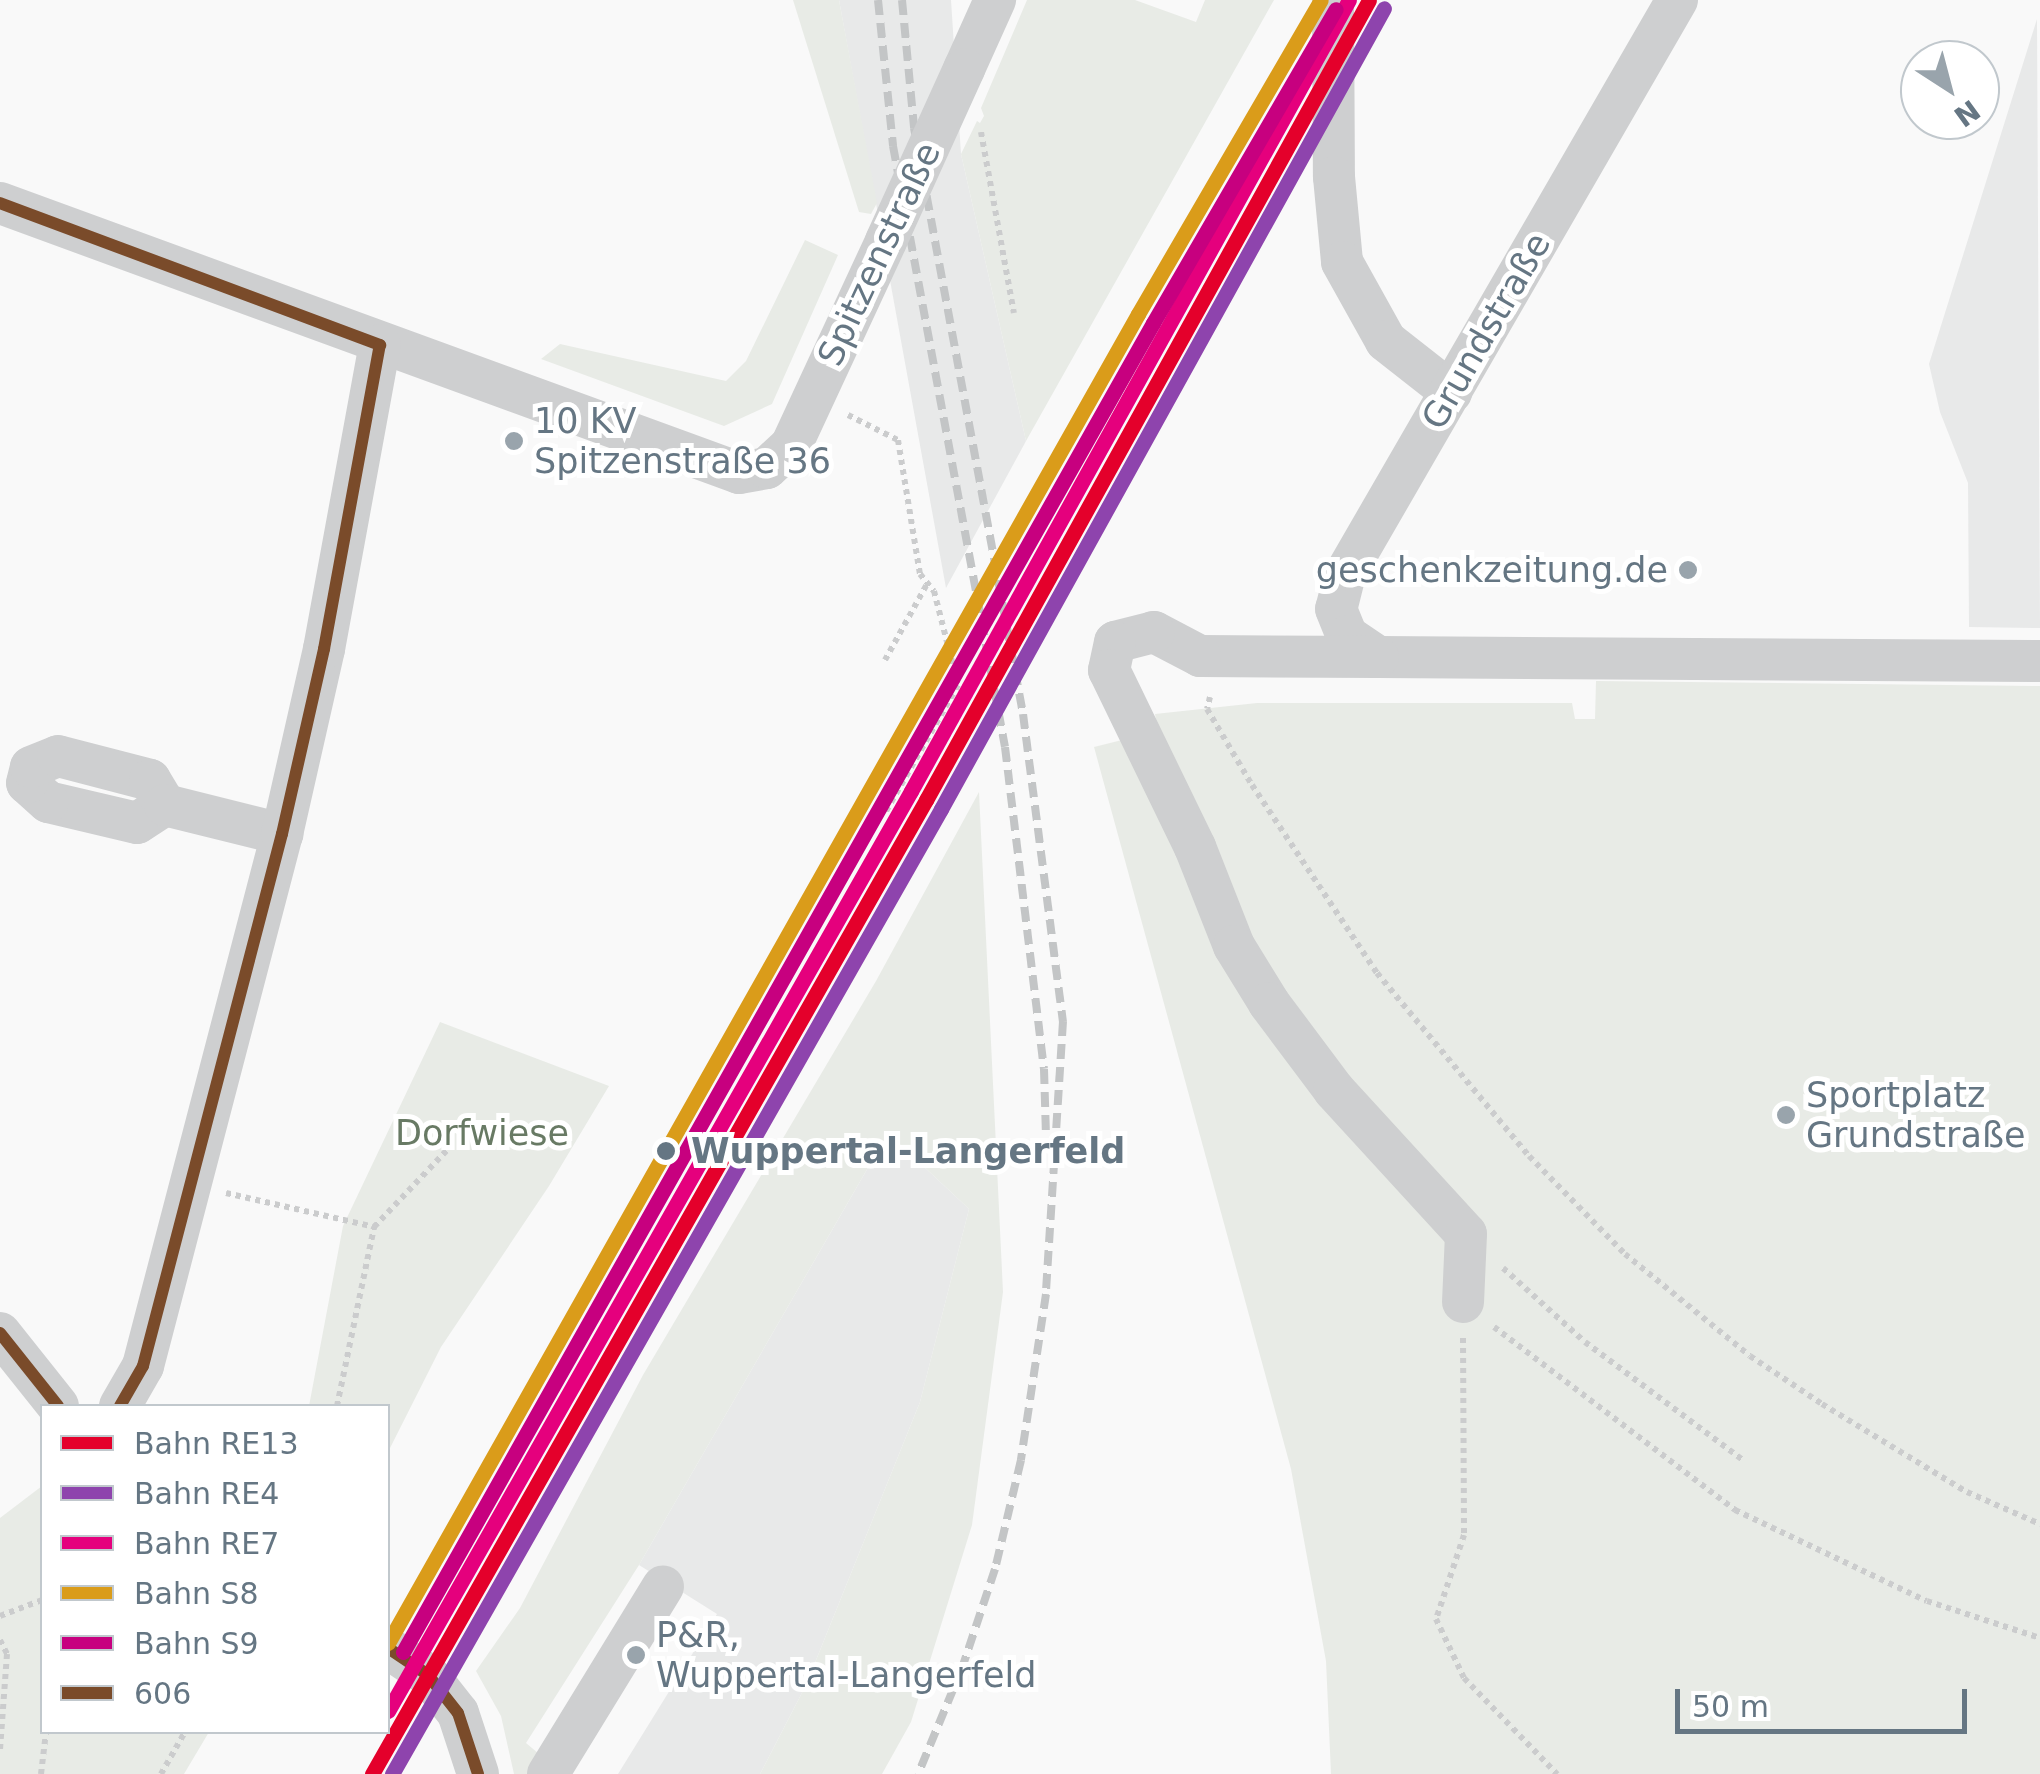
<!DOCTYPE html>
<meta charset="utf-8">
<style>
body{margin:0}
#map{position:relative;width:2040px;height:1774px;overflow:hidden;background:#f9f9f9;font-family:"DejaVu Sans",sans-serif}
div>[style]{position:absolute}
.built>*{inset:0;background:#e8e9e9}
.green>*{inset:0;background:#e8ebe6}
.path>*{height:6px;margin-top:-3px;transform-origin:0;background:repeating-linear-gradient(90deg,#cbcccd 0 5px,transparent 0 10px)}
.minor>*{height:42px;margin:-21px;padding:0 21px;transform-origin:21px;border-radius:21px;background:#cecfd0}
.rail>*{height:8px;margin-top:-4px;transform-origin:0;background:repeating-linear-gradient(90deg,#c3c5c6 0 15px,transparent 0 23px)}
.minor-bridge>*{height:42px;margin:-21px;padding:0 21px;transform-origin:21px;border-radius:21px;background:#cecfd0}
.bus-1>*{height:12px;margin:-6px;padding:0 6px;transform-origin:6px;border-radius:6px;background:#7a4b2a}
.rail-1>*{height:15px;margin:-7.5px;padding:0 7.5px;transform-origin:7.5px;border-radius:7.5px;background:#e4002b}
.rail-2>*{height:15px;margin:-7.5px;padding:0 7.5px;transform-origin:7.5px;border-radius:7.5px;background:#8e44ad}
.rail-3>*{height:15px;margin:-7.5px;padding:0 7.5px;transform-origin:7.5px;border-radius:7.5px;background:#e5007d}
.rail-4>*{height:15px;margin:-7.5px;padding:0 7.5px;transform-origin:7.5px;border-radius:7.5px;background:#da9c1a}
.rail-5>*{height:15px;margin:-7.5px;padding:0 7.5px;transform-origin:7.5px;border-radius:7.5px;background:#c7007f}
.dots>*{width:28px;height:28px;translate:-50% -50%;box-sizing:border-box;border:5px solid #fff;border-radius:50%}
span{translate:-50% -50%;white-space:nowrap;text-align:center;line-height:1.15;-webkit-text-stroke:10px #fff;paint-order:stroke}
.street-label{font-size:35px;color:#657683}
.poi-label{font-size:35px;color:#657683}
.left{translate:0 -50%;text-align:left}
.right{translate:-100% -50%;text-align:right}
.park-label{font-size:35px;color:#687a64}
.stop-label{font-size:35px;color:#657683;font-weight:700}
.legend{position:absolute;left:40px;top:1404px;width:350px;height:330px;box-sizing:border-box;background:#fff;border:2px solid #c1c8cd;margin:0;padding:12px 18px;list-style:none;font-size:30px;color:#657683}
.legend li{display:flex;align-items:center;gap:20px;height:50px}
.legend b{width:50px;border:2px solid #c1c8cd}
.north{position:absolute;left:1900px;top:40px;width:100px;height:100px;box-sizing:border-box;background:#fff;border:2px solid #c1c8cd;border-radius:50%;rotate:144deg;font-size:28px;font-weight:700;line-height:40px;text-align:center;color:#657683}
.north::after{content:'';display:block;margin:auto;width:35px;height:45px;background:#99a4ac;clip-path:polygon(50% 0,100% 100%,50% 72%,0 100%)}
.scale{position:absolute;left:1675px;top:1689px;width:292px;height:45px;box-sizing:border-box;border:5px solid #657683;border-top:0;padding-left:12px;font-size:30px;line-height:35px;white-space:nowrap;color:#657683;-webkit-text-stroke:8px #fff;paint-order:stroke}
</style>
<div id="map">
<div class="built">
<i style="clip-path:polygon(839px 0,951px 0,961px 154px,1026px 441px,946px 588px)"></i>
<i style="clip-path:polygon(2037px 19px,2040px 628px,1969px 627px,1968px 483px,1940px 412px,1929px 364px)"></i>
<i style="clip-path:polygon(888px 1133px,969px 1209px,920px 1402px,806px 1685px,760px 1774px,618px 1774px,717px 1614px,639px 1565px)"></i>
</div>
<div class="green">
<i style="clip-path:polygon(793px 0,839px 0,877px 203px,871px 214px,859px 212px)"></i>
<i style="clip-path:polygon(1027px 0,1135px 0,1196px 22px,1205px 0,1274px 0,1026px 441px,961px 154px,977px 121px,980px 123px,984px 116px,981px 108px)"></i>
<i style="clip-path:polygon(805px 240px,838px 255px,772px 404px,724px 426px,541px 359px,560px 344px,726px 381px,746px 361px)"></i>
<i style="clip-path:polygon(1596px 681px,2040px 686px,2040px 1774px,1331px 1774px,1326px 1661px,1291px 1469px,1094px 747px,1158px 731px,1155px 714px,1257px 703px,1572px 703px,1575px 719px,1595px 719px)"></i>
<i style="clip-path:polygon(979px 792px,1003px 1292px,972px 1525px,911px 1722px,882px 1774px,760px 1774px,806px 1685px,920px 1402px,969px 1209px,888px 1133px,639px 1565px,526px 1743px,545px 1759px,536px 1774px,514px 1774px,501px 1716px,476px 1671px,520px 1608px,643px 1375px,876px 981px)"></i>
<i style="clip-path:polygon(440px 1022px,609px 1086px,549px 1186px,441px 1347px,388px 1452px,388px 1406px,309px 1406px,343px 1226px)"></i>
<i style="clip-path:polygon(42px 1486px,42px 1732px,209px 1732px,184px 1774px,0 1774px,0 1518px)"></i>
</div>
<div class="path">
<i style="left:981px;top:132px;width:184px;rotate:79.7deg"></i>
<i style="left:848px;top:415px;width:56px;rotate:26.6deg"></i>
<i style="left:898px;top:440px;width:136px;rotate:80.7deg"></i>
<i style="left:920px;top:574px;width:22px;rotate:51deg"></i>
<i style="left:934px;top:591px;width:97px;rotate:75.7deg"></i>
<i style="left:958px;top:685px;width:147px;rotate:119.7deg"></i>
<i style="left:885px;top:660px;width:87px;rotate:-61.1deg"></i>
<i style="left:1210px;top:697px;width:12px;rotate:104deg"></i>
<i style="left:1207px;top:709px;width:88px;rotate:59.4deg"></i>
<i style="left:1252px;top:785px;width:226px;rotate:56.4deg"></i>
<i style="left:1377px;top:973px;width:238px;rotate:50.3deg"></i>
<i style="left:1529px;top:1156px;width:137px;rotate:45.6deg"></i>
<i style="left:1625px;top:1254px;width:161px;rotate:39.2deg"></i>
<i style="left:1750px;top:1356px;width:87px;rotate:33.7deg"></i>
<i style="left:1822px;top:1404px;width:170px;rotate:31.3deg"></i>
<i style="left:1967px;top:1492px;width:80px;rotate:23.7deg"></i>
<i style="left:226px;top:1193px;width:152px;rotate:12.9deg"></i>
<i style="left:1503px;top:1268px;width:110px;rotate:42.1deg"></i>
<i style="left:1585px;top:1342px;width:199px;rotate:36.8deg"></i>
<i style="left:1494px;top:1327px;width:303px;rotate:37.2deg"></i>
<i style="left:1735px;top:1510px;width:212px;rotate:25.4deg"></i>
<i style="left:1927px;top:1601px;width:119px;rotate:18.1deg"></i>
<i style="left:1463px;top:1338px;width:197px;rotate:89.7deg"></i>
<i style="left:1464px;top:1535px;width:89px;rotate:108.4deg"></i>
<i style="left:1436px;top:1619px;width:65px;rotate:64.6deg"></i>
<i style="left:1464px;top:1678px;width:134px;rotate:45.9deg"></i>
<i style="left:337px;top:1406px;width:183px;rotate:-78.3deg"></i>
<i style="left:374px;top:1227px;width:106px;rotate:-46.5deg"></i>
<i style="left:0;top:1616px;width:45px;rotate:-20.9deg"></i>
<i style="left:0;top:1640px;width:16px;rotate:63deg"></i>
<i style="left:7px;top:1654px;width:96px;rotate:94.2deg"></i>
<i style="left:41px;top:1774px;width:42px;rotate:-83.2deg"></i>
<i style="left:161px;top:1774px;width:48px;rotate:-60.3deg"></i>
</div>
<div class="minor">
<i style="left:1333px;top:0;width:177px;rotate:89.7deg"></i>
<i style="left:1334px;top:177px;width:85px;rotate:84.6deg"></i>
<i style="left:1342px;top:262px;width:90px;rotate:60.9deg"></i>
<i style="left:1386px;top:341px;width:83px;rotate:38.1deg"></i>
<i style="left:1677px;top:0;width:663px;rotate:120.04deg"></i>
<i style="left:1345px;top:574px;width:36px;rotate:104deg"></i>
<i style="left:1336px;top:609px;width:29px;rotate:68deg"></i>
<i style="left:1347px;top:636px;width:37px;rotate:34deg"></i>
<i style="left:1378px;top:657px;width:662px;rotate:0.35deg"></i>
<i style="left:964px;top:69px;width:76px;rotate:-65.8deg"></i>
<i style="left:0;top:203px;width:787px;rotate:20.07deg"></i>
<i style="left:739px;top:473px;width:28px;rotate:-10deg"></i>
<i style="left:767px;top:468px;width:33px;rotate:-43deg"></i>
<i style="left:791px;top:446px;width:226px;rotate:-65.1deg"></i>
<i style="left:1378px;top:657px;width:178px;rotate:-179.7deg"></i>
<i style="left:1200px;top:656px;width:52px;rotate:-152.4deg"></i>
<i style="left:1154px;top:632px;width:40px;rotate:165.6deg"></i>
<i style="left:1115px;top:642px;width:29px;rotate:102deg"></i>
<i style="left:1109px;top:670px;width:197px;rotate:64.1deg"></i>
<i style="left:1195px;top:847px;width:106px;rotate:68.5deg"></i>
<i style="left:1234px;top:946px;width:67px;rotate:58.4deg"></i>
<i style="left:1269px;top:1003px;width:109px;rotate:53.2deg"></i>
<i style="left:1334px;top:1090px;width:195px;rotate:47.5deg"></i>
<i style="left:1466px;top:1234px;width:68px;rotate:92.5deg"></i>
<i style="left:165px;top:805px;width:33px;rotate:147deg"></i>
<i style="left:137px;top:823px;width:91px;rotate:-166.7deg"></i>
<i style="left:48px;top:802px;width:28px;rotate:-138deg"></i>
<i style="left:27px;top:783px;width:16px;rotate:-76deg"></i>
<i style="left:31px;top:767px;width:29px;rotate:-22deg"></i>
<i style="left:58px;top:756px;width:95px;rotate:14.6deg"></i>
<i style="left:150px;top:780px;width:29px;rotate:59deg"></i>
<i style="left:165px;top:805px;width:121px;rotate:13.9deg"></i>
<i style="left:0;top:1333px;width:93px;rotate:51.5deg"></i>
<i style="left:120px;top:1406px;width:46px;rotate:-60.1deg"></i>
<i style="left:143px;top:1366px;width:550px;rotate:-75.36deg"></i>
<i style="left:282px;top:834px;width:190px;rotate:-77.2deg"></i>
<i style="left:324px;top:649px;width:309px;rotate:-79.6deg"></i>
<i style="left:388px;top:1648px;width:48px;rotate:34deg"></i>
<i style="left:428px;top:1675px;width:48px;rotate:51.7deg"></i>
<i style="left:458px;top:1713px;width:64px;rotate:71.8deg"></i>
<i style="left:548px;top:1774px;width:220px;rotate:-58.5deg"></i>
</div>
<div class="rail">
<i style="left:878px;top:0;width:147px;rotate:84.1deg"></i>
<i style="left:893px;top:146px;width:611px;rotate:79.44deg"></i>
<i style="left:1005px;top:747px;width:324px;rotate:83.1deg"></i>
<i style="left:1044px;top:1069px;width:67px;rotate:88.3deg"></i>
<i style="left:902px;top:0;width:129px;rotate:84.6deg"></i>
<i style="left:914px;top:128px;width:596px;rotate:79.46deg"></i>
<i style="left:1023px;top:714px;width:310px;rotate:82.6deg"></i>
<i style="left:1063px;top:1021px;width:274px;rotate:93.6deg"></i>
<i style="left:1046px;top:1294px;width:168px;rotate:98.6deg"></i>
<i style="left:1021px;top:1460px;width:112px;rotate:103.4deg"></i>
<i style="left:995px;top:1569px;width:104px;rotate:108.4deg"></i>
<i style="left:962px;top:1668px;width:115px;rotate:112.5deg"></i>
</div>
<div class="minor-bridge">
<i style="left:886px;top:241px;width:189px;rotate:-65.6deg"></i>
</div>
<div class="bus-1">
<i style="left:0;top:203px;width:406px;rotate:20.5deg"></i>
<i style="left:0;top:1333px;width:93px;rotate:51.5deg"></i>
<i style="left:120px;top:1406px;width:46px;rotate:-60.1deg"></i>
<i style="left:143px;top:1366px;width:550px;rotate:-75.36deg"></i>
<i style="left:282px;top:834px;width:190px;rotate:-77.2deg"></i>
<i style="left:324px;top:649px;width:309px;rotate:-79.6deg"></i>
<i style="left:388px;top:1648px;width:48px;rotate:34deg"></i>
<i style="left:428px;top:1675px;width:48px;rotate:51.7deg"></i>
<i style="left:458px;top:1713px;width:64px;rotate:71.8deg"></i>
</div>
<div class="rail-1">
<i style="left:372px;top:1774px;width:1121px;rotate:-60.37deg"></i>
<i style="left:926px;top:800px;width:914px;rotate:-61.02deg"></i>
</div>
<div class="rail-2">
<i style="left:392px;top:1774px;width:1110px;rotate:-60.36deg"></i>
<i style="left:941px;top:809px;width:915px;rotate:-61.05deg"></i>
</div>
<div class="rail-3">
<i style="left:388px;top:1711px;width:1058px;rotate:-60.38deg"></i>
<i style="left:911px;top:791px;width:904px;rotate:-61.03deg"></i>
</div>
<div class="rail-4">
<i style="left:388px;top:1643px;width:1526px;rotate:-60.56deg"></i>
<i style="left:1138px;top:314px;width:363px;rotate:-59.8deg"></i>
</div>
<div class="rail-5">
<i style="left:403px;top:1652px;width:1526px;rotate:-60.56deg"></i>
<i style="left:1153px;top:323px;width:363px;rotate:-59.8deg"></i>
</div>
<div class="dots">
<i style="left:514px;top:441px;background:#99a4ac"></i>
<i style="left:1688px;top:570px;background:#99a4ac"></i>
<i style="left:1786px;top:1115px;background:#99a4ac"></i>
<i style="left:666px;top:1151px;background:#657683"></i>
<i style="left:636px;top:1655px;background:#99a4ac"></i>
</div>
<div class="street-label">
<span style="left:879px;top:254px;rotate:-65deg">Spitzenstraße</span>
<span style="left:1486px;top:331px;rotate:-60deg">Grundstraße</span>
</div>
<div class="poi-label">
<span class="left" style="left:534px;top:441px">10 KV<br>Spitzenstraße 36</span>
<span class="right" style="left:1668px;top:570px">geschenkzeitung.de</span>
<span class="left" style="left:1806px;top:1115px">Sportplatz<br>Grundstraße</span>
<span class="left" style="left:656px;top:1655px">P&amp;R,<br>Wuppertal-Langerfeld</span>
</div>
<div class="park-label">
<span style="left:482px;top:1133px">Dorfwiese</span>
</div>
<div class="stop-label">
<span class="left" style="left:691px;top:1151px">Wuppertal-Langerfeld</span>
</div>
<ul class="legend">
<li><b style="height:12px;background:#e4002b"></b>Bahn RE13</li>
<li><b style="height:12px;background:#8e44ad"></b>Bahn RE4</li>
<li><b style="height:12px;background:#e5007d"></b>Bahn RE7</li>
<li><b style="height:12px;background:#da9c1a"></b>Bahn S8</li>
<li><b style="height:12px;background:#c7007f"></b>Bahn S9</li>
<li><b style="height:12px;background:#7a4b2a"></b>606</li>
</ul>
<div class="north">N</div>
<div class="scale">50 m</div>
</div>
